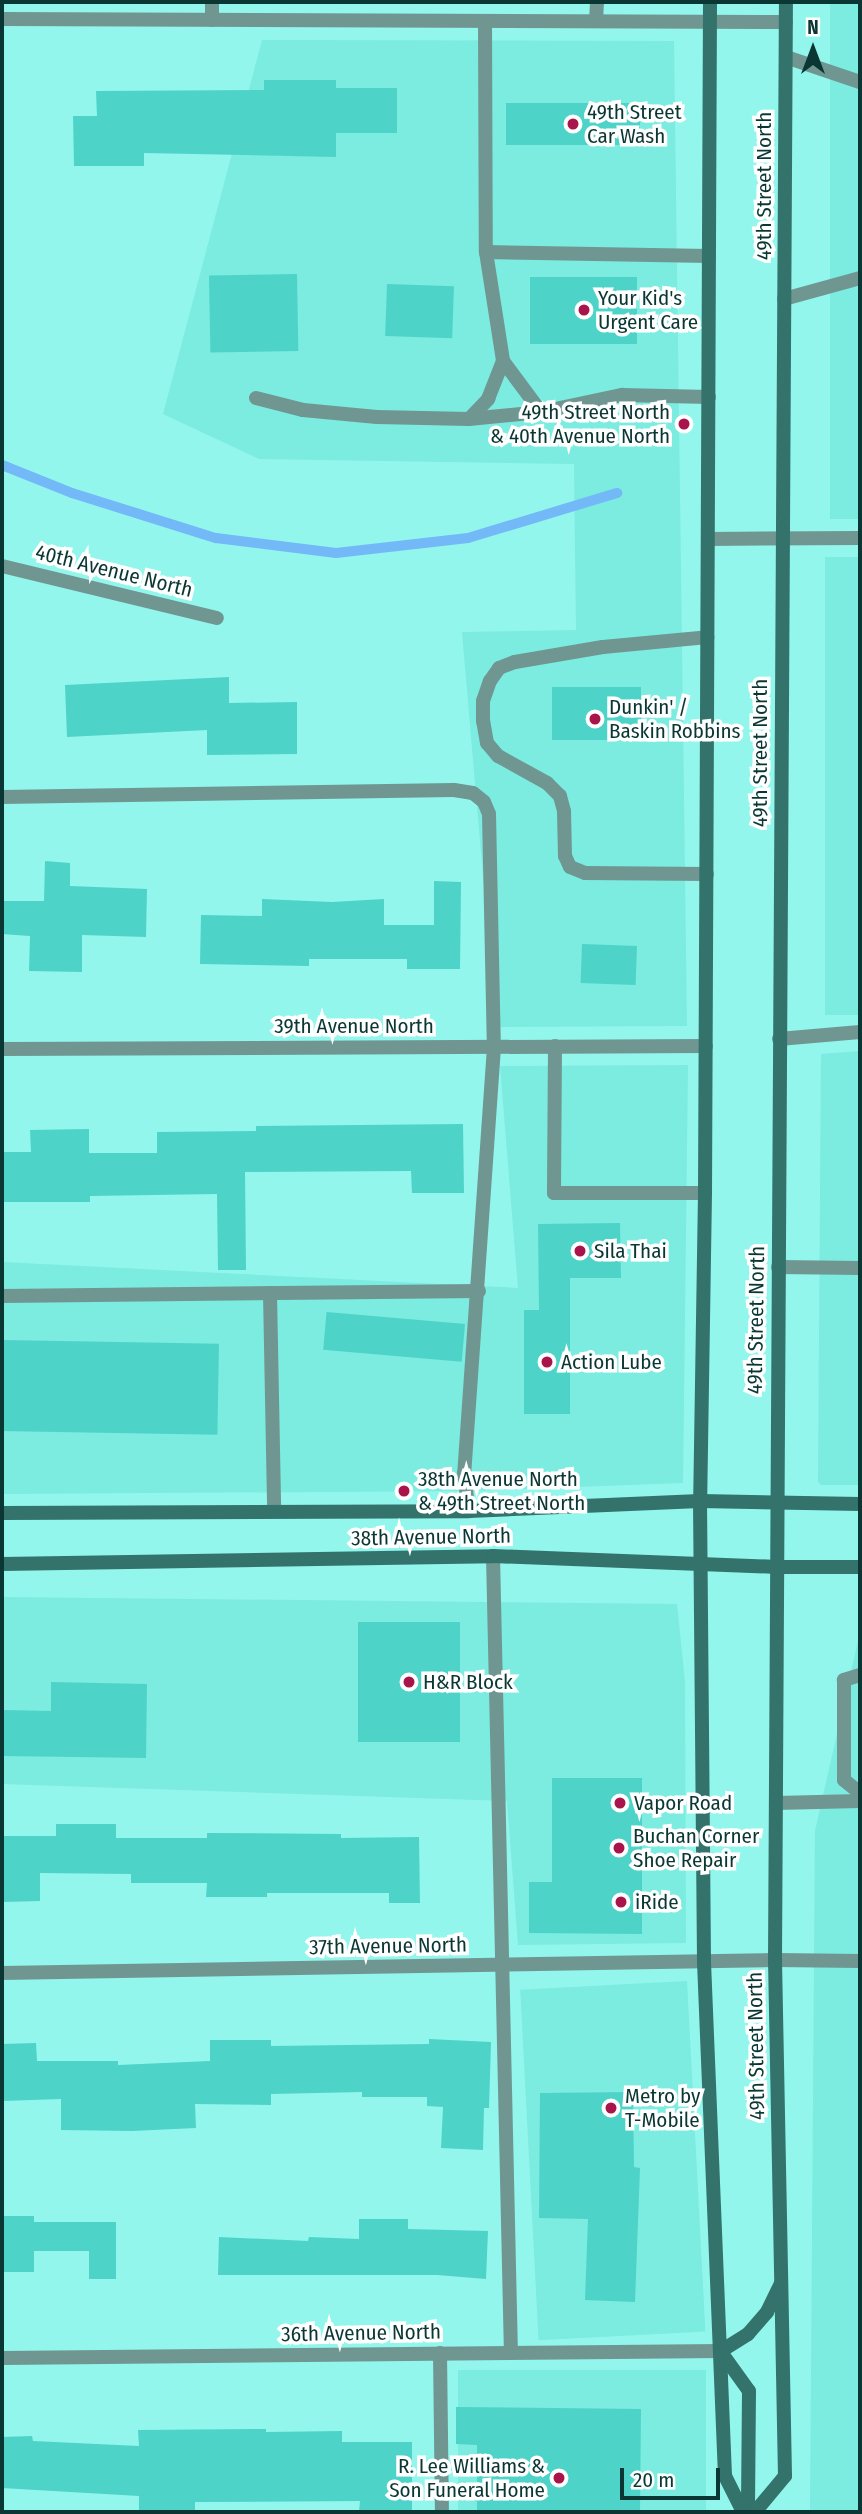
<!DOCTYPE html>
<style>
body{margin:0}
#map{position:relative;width:862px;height:2514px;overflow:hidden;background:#92f6ec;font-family:"Fira Sans Condensed",sans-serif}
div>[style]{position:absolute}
.built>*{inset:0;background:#7cebe0;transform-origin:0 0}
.stream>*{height:10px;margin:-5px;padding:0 5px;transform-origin:5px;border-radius:5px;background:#73b9f8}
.building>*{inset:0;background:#4ed3c8;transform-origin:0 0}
.service>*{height:14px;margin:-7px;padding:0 7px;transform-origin:7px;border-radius:7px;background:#709692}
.minor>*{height:14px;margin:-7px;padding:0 7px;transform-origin:7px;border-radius:7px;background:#709692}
.secondary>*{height:14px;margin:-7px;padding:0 7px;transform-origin:7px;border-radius:7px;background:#34726c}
.dots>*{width:19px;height:19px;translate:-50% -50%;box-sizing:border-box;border:4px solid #fff;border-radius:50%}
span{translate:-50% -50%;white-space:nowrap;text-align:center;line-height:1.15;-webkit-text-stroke:7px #fff;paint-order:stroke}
.poi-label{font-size:21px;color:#0a3733}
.left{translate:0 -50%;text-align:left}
.right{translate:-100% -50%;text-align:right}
.street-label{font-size:21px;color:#0a3733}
.frame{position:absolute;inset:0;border:4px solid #0a3733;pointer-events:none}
.north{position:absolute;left:778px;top:14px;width:70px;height:70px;-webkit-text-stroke:5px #fff;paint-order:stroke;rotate:0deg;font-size:19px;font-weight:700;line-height:28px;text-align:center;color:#0a3733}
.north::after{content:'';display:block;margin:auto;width:24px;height:32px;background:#0a3733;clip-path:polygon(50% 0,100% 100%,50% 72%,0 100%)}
.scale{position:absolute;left:620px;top:2468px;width:100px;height:32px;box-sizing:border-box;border:4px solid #0a3733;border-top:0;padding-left:9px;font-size:21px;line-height:24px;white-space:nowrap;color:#0a3733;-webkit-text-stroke:5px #fff;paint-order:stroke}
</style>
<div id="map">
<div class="built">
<i style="left:830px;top:2px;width:30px;height:517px"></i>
<i style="clip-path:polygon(262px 40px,674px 41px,687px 1026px,496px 1027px,462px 632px,576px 630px,574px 464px,259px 459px,163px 414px)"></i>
<i style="left:825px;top:557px;width:35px;height:458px"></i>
<i style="clip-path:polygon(860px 1051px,860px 1485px,821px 1485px,818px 1482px,821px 1054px)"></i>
<i style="clip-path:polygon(688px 1065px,683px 1483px,469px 1491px,2px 1494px,2px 1262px,518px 1288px,500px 1066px)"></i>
<i style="clip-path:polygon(2px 1597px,677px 1604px,685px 1682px,686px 1943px,518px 1945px,507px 1801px,2px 1784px)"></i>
<i style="clip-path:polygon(860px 1632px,860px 2512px,810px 2512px,815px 1831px)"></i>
<i style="left:687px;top:1981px;width:351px;height:167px;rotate:87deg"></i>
<i style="left:706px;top:2370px;width:142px;height:248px;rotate:90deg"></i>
</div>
<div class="stream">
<i style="left:2px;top:465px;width:75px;rotate:21.8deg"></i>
<i style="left:72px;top:493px;width:151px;rotate:17.4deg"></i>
<i style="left:216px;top:538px;width:121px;rotate:7.1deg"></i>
<i style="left:336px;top:553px;width:133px;rotate:-6.5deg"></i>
<i style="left:468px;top:538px;width:156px;rotate:-16.8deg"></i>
</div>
<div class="building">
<i style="clip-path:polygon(264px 80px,336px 80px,336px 88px,397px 88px,397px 133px,336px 133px,336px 157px,144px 153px,144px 166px,74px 166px,73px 116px,97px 116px,96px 91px,264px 90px)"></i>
<i style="left:506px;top:103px;width:134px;height:42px"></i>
<i style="left:297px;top:274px;width:77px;height:88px;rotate:89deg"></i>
<i style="left:530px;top:277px;width:107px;height:67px"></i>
<i style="left:387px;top:284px;width:67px;height:52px;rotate:2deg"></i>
<i style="clip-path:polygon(229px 677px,229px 703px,297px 702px,297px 754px,207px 755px,207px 730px,67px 737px,65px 685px)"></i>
<i style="left:552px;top:687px;width:89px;height:53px"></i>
<i style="clip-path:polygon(45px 861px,70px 863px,70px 886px,147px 889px,146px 937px,82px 935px,82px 972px,29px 971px,30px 936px,2px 934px,2px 901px,44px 901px)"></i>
<i style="clip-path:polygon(434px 881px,461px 882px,460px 969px,407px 969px,407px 959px,309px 959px,309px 966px,200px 964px,201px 915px,262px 916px,262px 899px,332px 902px,384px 899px,384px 925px,434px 925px)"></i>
<i style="left:582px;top:944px;width:55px;height:39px;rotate:2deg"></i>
<i style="clip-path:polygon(463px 1124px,464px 1193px,412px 1193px,411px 1171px,245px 1172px,246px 1270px,218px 1270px,217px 1194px,90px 1196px,90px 1202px,2px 1202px,2px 1152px,31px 1152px,30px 1130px,89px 1129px,89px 1153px,157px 1153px,157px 1132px,256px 1131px,256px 1126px)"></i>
<i style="clip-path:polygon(620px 1223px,621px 1278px,570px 1278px,570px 1414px,524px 1414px,524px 1310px,539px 1310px,538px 1224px)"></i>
<i style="left:465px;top:1324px;width:38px;height:139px;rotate:95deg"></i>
<i style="left:2px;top:1340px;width:217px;height:91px;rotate:1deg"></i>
<i style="left:358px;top:1622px;width:102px;height:120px"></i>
<i style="clip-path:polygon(51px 1682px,147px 1684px,146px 1758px,2px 1756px,2px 1710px,51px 1711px)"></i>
<i style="clip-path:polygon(552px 1778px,642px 1778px,642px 1934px,529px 1933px,529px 1882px,552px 1882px)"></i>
<i style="clip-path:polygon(56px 1824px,116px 1824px,116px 1838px,207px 1838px,207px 1833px,341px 1834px,341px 1838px,419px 1837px,420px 1903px,389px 1903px,389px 1893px,267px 1893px,267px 1897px,206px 1897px,207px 1883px,131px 1883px,131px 1874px,40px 1873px,40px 1901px,2px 1902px,2px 1836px,56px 1836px)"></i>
<i style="clip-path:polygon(429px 2039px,491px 2042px,489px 2108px,484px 2108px,483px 2150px,441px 2148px,443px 2107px,427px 2106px,427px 2097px,362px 2097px,362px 2092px,271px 2094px,271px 2105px,195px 2104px,196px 2128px,132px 2131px,61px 2130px,61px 2099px,2px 2101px,2px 2044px,36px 2043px,37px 2061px,118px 2061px,118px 2065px,210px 2061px,210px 2040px,271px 2040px,271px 2046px,429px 2044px)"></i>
<i style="clip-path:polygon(633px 2092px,634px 2167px,640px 2168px,635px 2302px,585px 2300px,588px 2219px,539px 2218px,540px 2093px)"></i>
<i style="clip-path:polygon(2px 2216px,34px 2216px,34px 2222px,116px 2222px,116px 2279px,89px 2279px,89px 2251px,34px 2251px,34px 2272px,2px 2272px)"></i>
<i style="clip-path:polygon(359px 2219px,408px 2219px,408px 2229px,488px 2231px,486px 2279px,437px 2275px,218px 2275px,219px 2237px,308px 2241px,309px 2237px,359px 2239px)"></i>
<i style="clip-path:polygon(456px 2407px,641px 2409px,640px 2512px,477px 2512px,477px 2445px,456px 2444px)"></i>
<i style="clip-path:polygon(266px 2429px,266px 2432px,342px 2431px,342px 2442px,412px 2442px,412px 2512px,359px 2512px,360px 2501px,195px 2502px,195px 2512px,139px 2512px,139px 2496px,2px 2488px,2px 2437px,32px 2436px,33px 2441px,139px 2446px,138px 2430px)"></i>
</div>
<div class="service">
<i style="left:212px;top:2px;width:18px;rotate:90deg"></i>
<i style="left:485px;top:21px;width:231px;rotate:89.8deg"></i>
<i style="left:486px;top:252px;width:110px;rotate:81.1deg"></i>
<i style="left:503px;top:361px;width:64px;rotate:53.3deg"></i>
<i style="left:596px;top:21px;width:19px;rotate:-87deg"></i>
<i style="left:786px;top:57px;width:78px;rotate:18.7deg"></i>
<i style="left:486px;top:252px;width:223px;rotate:1deg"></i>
<i style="left:784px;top:299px;width:79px;rotate:-15.4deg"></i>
<i style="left:256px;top:398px;width:49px;rotate:14.3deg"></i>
<i style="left:303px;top:410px;width:74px;rotate:5.4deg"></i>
<i style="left:377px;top:417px;width:92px;rotate:1.2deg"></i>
<i style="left:469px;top:419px;width:72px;rotate:-5.6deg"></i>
<i style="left:541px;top:412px;width:83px;rotate:-11.9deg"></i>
<i style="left:622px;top:395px;width:87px;rotate:1.3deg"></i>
<i style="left:469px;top:419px;width:28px;rotate:-46deg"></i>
<i style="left:488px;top:399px;width:41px;rotate:-68.5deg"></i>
<i style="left:2px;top:797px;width:452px;rotate:-0.9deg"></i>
<i style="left:454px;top:790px;width:19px;rotate:9deg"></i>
<i style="left:473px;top:793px;width:14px;rotate:39deg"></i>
<i style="left:484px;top:802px;width:13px;rotate:67deg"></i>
<i style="left:489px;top:814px;width:233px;rotate:88.8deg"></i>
<i style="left:494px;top:1047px;width:427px;rotate:94deg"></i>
<i style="left:464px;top:1473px;width:38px;rotate:83deg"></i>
<i style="left:707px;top:874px;width:122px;rotate:-179.5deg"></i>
<i style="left:585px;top:873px;width:16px;rotate:-158deg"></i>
<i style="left:570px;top:867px;width:12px;rotate:-114deg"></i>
<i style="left:565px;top:856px;width:45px;rotate:-91.3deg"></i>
<i style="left:564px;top:811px;width:16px;rotate:-105deg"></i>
<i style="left:560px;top:796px;width:18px;rotate:-135deg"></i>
<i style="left:547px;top:783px;width:56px;rotate:-151.1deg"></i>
<i style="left:498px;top:756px;width:17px;rotate:-130deg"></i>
<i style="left:487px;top:743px;width:22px;rotate:-100deg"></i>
<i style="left:483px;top:721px;width:20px;rotate:-90deg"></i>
<i style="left:483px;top:701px;width:21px;rotate:-71deg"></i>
<i style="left:490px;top:681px;width:16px;rotate:-55deg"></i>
<i style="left:499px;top:668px;width:17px;rotate:-21deg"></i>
<i style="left:515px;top:662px;width:89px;rotate:-9.7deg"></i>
<i style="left:603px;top:647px;width:105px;rotate:-5.4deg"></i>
<i style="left:555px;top:1046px;width:147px;rotate:90.4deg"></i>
<i style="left:554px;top:1193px;width:151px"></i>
<i style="left:778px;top:1267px;width:82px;rotate:0.7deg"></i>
<i style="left:270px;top:1293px;width:218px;rotate:88.9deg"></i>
<i style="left:2px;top:1296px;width:477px;rotate:-0.6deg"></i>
<i style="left:493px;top:1556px;width:797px;rotate:88.71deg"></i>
<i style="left:860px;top:1675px;width:17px;rotate:163deg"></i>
<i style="left:844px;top:1680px;width:100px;rotate:90deg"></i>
<i style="left:844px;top:1780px;width:21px;rotate:39deg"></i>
<i style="left:776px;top:1803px;width:84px;rotate:-1.4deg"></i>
<i style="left:775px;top:1960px;width:85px;rotate:0.7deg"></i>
<i style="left:440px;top:2353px;width:159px;rotate:89.3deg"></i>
</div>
<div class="minor">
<i style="left:2px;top:19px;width:784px;rotate:0.22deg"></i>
<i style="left:708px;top:539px;width:152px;rotate:-0.4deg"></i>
<i style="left:2px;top:566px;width:221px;rotate:13.6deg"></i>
<i style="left:779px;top:1039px;width:81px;rotate:-4.9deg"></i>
<i style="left:2px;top:1049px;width:704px;rotate:-0.24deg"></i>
<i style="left:2px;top:1973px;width:773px;rotate:-0.96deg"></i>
<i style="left:2px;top:2358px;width:719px;rotate:-0.56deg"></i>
</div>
<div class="secondary">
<i style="left:710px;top:2px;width:1191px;rotate:90.24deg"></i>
<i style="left:705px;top:1193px;width:308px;rotate:90.9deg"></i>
<i style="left:700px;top:1501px;width:461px;rotate:89.5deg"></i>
<i style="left:704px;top:1962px;width:514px;rotate:87.66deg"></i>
<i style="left:725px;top:2476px;width:40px;rotate:63.4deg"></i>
<i style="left:2px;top:1513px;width:467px;rotate:-0.2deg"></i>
<i style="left:469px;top:1511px;width:231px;rotate:-2.5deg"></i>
<i style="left:700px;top:1501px;width:160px;rotate:1.1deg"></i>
<i style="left:2px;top:1564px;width:491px;rotate:-0.9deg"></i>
<i style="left:493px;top:1556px;width:284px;rotate:2.2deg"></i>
<i style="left:777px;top:1567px;width:83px"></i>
<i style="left:721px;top:2351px;width:32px;rotate:-32deg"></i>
<i style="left:748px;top:2334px;width:29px;rotate:-49deg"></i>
<i style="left:767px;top:2312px;width:32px;rotate:-64deg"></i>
<i style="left:721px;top:2352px;width:48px;rotate:54.3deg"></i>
<i style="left:749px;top:2391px;width:121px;rotate:90.5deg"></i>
<i style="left:755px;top:2512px;width:47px;rotate:-50.2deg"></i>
<i style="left:785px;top:2476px;width:516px;rotate:-91.11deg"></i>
<i style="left:775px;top:1960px;width:1958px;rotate:-89.68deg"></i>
</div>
<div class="dots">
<i style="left:573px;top:124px;background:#a9154b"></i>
<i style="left:584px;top:310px;background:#a9154b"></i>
<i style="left:684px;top:424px;background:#a9154b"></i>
<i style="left:595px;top:719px;background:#a9154b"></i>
<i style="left:580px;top:1251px;background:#a9154b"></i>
<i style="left:547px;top:1362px;background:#a9154b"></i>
<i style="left:404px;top:1491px;background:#a9154b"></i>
<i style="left:409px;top:1682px;background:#a9154b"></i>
<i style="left:620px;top:1803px;background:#a9154b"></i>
<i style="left:619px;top:1848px;background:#a9154b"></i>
<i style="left:621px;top:1902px;background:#a9154b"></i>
<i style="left:611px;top:2108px;background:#a9154b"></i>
<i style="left:559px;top:2478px;background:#a9154b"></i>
</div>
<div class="poi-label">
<span class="left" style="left:587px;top:124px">49th Street<br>Car Wash</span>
<span class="left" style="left:598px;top:310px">Your Kid's<br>Urgent Care</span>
<span class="right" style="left:670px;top:424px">49th Street North<br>&amp; 40th Avenue North</span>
<span class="left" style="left:609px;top:719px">Dunkin' /<br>Baskin Robbins</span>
<span class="left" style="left:594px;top:1251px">Sila Thai</span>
<span class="left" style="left:561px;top:1362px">Action Lube</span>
<span class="left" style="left:418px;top:1491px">38th Avenue North<br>&amp; 49th Street North</span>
<span class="left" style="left:423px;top:1682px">H&amp;R Block</span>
<span class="left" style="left:634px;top:1803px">Vapor Road</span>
<span class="left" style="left:633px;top:1848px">Buchan Corner<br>Shoe Repair</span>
<span class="left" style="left:635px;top:1902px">iRide</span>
<span class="left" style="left:625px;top:2108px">Metro by<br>T-Mobile</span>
<span class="right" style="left:545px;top:2478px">R. Lee Williams &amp;<br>Son Funeral Home</span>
</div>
<div class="street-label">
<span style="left:764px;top:186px;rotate:-90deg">49th Street North</span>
<span style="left:114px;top:571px;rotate:14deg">40th Avenue North</span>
<span style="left:760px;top:753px;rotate:-90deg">49th Street North</span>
<span style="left:354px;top:1026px">39th Avenue North</span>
<span style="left:756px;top:1320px;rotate:-89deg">49th Street North</span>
<span style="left:431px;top:1537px;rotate:-1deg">38th Avenue North</span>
<span style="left:388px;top:1946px;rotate:-1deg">37th Avenue North</span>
<span style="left:756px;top:2046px;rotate:-91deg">49th Street North</span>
<span style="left:361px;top:2333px;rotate:-1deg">36th Avenue North</span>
</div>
<div class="frame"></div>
<div class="north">N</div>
<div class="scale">20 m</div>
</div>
